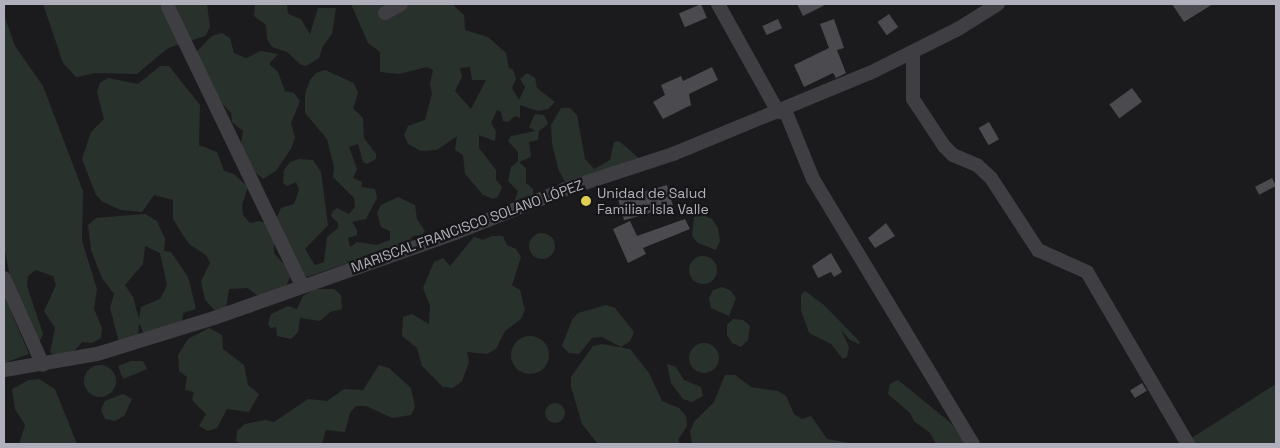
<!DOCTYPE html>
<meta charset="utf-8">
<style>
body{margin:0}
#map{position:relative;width:1280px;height:448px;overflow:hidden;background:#1b1b1d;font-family:"Space Grotesk",sans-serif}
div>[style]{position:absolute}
.green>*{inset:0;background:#29312d}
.round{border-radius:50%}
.building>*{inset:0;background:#4b4b4f;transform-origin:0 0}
.minor>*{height:14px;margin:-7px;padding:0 7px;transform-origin:7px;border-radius:7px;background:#3f3e43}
.dots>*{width:14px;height:14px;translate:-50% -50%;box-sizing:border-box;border:2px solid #161618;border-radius:50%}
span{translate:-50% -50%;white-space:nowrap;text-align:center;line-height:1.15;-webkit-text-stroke:4.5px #161618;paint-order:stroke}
.poi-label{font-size:14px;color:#afb0bb}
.left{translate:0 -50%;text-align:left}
.street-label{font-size:14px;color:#afb0bb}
.frame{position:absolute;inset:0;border:5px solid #afb0bb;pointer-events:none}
</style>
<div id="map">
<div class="green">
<i style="clip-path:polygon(43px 4px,207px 4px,210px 27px,205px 36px,168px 48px,137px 74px,96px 73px,76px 77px,63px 63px)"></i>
<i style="clip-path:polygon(255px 4px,287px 4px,288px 14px,301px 19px,310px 34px,318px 8px,336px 8px,332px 34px,323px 46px,319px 58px,306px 66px,301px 65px,287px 52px,272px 47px,267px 39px,266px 25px,254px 16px)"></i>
<i style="clip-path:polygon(evenodd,351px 4px,452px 4px,464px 15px,465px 30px,488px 37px,506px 53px,509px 68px,513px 70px,516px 79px,512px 88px,519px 100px,525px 87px,520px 79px,527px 73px,535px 78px,537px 88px,555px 102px,548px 109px,538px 111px,520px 105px,520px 118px,515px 116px,508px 122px,503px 121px,501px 112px,497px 110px,491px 123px,496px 131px,495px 141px,479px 135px,479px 148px,496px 170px,496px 180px,502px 187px,498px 197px,493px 199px,483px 195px,465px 174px,463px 155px,455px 150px,457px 136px,437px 150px,421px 151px,408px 144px,404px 135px,408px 126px,425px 120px,432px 94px,430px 84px,433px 70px,427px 67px,399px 74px,380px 72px,380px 52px,368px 43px,351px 4px,470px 67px,472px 80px,486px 80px,471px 109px,455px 91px,462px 77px,460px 68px,470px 67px)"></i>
<i style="clip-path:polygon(4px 15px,15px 46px,43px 86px,83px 191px,82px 241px,97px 289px,94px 309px,102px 328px,101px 338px,92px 343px,82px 342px,69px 357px,50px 353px,55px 328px,44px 311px,56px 285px,53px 276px,36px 270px,28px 276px,27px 286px,43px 334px,39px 343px,11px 296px,12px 314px,29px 354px,4px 363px,4px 286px,10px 276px,4px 246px)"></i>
<i style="clip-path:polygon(222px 33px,230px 38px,234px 53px,243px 57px,247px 58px,260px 51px,278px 54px,269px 64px,278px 72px,285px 91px,294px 93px,300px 101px,291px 123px,295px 137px,292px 147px,276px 171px,263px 179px,239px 158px,243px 131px,232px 122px,231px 113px,221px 102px,196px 52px,212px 36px)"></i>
<i style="clip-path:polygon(160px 66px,169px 66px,200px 105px,199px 145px,217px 152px,224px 171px,234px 174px,248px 187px,242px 205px,243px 215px,250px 223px,259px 221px,269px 224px,274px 233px,274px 253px,287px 268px,290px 277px,286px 286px,258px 296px,248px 288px,229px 289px,226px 308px,218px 314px,205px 300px,201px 281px,210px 263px,206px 255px,189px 244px,178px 227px,173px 219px,173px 200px,154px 195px,142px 212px,121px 210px,103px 202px,96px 195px,82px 159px,91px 132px,104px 119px,97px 92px,100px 83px,108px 78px,138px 84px)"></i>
<i style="clip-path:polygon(325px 70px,354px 83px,358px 93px,353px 108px,363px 118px,364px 138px,376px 154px,376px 159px,367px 164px,363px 162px,358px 144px,349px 147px,357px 169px,353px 178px,362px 182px,361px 187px,375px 189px,377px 198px,366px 219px,352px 222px,357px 230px,357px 235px,348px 238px,350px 247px,357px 242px,376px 245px,390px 240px,390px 231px,381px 227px,377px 213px,381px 205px,398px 197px,415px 205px,417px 219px,425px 231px,422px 235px,413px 236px,407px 244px,306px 277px,301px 276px,275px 221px,281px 208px,294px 204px,299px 190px,296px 182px,287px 186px,283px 183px,284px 170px,290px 162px,299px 159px,313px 160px,321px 172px,328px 225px,305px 249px,315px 265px,324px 262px,327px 237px,338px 228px,338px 223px,331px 216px,333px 211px,337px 208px,349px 214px,355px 207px,354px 198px,333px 177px,334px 167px,327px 139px,305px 113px,305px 94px,310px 80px,316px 73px)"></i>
<i style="clip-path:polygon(561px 108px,570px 108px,577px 115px,585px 159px,594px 169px,610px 160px,614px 142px,619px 141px,641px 160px,566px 183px,559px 171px,552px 144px,551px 125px)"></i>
<i style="clip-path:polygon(535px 114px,544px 115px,548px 124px,539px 131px,538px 140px,529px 142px,531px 157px,519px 162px,526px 168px,526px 183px,533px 189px,533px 198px,513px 205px,518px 191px,508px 181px,511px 167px,518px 161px,518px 152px,508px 141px,511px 136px,535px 131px,529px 127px)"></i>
<i style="clip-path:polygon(evenodd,145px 214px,157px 221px,165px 239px,164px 251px,171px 252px,188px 277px,196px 309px,183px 313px,182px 322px,145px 336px,139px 323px,138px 336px,119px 342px,110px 308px,114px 294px,102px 278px,91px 250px,88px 225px,96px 218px,145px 214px,145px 246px,160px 253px,167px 285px,160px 299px,141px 307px,139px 319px,133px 297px,125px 285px,143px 264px,145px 246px)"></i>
<i style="clip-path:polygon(703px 215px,712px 219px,718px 228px,720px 241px,716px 250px,698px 243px,692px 236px,694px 217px)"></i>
<i class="round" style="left:529px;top:233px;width:26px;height:26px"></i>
<i style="clip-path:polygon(492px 236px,503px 236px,507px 245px,516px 249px,521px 257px,512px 285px,520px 290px,525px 310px,521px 319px,505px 331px,496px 349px,487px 354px,467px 352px,469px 362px,462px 381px,453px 388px,443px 387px,422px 366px,417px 348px,402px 336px,403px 317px,412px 314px,429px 324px,430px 306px,423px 288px,434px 262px,443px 258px,450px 266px,474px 237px,483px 240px)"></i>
<i class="round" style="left:689px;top:256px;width:28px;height:28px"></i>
<i style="clip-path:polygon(722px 287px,730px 290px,736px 298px,729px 316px,711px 308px,709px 298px,713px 290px)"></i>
<i style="clip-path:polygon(315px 289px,334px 289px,341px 295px,342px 309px,330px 312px,320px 321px,300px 318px,298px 332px,291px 339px,277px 336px,276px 327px,271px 328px,268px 324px,271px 314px,288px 306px,297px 309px,303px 296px)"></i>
<i style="clip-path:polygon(805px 291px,824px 305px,860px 342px,859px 344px,850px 340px,841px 330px,849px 347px,847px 357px,843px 359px,831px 344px,809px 333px,801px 310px,801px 295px)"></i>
<i style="clip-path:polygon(606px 305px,615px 308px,634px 332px,630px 341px,621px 347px,602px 337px,592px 338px,579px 354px,569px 353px,562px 346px,572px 320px,578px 313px)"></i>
<i style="clip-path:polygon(733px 319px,743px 320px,750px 326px,748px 340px,741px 347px,732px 343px,727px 335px,727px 325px)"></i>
<i style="clip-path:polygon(209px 328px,222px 335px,223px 349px,244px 365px,248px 385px,259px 394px,249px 412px,227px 409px,217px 428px,208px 431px,199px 426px,206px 414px,192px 400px,194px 392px,185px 390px,187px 377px,179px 371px,178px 355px,188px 339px)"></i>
<i class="round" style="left:511px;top:336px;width:38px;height:38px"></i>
<i class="round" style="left:689px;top:343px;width:30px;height:30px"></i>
<i style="clip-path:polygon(602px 344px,630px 349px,649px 373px,662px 401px,679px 408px,686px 416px,687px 426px,678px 440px,680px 444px,598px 444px,582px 424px,571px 387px,571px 377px,593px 346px)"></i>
<i style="clip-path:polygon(131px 361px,143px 361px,147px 369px,123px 379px,118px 366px)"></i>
<i style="clip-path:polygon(667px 364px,676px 367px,684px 380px,701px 387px,703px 396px,692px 402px,683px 399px,671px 383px)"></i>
<i style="clip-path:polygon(379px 365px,389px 368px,411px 388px,415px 407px,411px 415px,392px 418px,366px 406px,356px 406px,350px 413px,345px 432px,326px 430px,322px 444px,240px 444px,236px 441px,237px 431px,245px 424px,265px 420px,274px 422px,308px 399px,327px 401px,344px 389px,363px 390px)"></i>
<i class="round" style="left:84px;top:365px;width:32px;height:32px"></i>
<i style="clip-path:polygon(725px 375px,735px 375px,751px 387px,778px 391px,786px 396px,794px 414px,802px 419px,811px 416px,827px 439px,856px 444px,692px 444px,690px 431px,694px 422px,714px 402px)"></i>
<i style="clip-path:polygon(39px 379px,55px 389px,77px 444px,19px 444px,25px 425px,15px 409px,12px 389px,29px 380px)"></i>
<i style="clip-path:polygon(898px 380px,951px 423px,967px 444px,936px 444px,930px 433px,914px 421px,910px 413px,888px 394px,890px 384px)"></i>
<i style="clip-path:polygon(1276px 384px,1276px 444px,1193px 444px,1190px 439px)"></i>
<i style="clip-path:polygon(123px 394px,132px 399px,124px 416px,115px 421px,105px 419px,101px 410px,105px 401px)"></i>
<i class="round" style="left:545px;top:403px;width:20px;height:20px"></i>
</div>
<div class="building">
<i style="left:701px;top:4px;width:15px;height:24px;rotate:67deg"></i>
<i style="clip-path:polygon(797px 4px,827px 4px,803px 16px)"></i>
<i style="clip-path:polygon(1172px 4px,1213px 4px,1184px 22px)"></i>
<i style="left:889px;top:14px;width:16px;height:14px;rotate:55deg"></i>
<i style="left:778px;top:19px;width:10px;height:17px;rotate:66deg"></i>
<i style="clip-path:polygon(834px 19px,844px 48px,837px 50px,846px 73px,836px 78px,833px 73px,804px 87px,794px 65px,829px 48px,820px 24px)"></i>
<i style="clip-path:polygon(712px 67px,718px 80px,689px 94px,691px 105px,663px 119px,653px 102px,665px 95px,661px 85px,681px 76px,683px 81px)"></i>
<i style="left:1132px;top:88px;width:17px;height:28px;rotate:54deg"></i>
<i style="left:989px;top:122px;width:20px;height:12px;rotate:60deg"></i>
<i style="left:1272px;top:178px;width:9px;height:19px;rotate:63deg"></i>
<i style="left:667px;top:185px;width:22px;height:51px;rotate:74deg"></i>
<i style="clip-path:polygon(685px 219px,690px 229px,643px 248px,646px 254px,628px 263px,613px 229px,630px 221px,637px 236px)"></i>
<i style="clip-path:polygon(886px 223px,895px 236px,875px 248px,868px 238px)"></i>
<i style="clip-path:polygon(831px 253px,842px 272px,834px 277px,831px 272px,818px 278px,812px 266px)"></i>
<i style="left:1142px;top:383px;width:9px;height:14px;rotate:58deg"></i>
</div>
<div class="minor">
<i style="left:718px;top:4px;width:124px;rotate:60.9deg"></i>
<i style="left:168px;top:7px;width:310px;rotate:64.3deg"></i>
<i style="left:385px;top:13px;width:18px;rotate:-29deg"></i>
<i style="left:913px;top:53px;width:46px;rotate:90deg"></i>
<i style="left:913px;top:99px;width:56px;rotate:56.6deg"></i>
<i style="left:944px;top:146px;width:13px;rotate:45deg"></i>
<i style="left:953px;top:155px;width:26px;rotate:23deg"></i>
<i style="left:977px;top:165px;width:19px;rotate:43deg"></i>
<i style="left:991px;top:178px;width:86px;rotate:56.9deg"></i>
<i style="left:1038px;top:250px;width:54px;rotate:24.2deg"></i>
<i style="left:1087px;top:272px;width:199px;rotate:59.6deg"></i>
<i style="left:785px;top:110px;width:74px;rotate:67.9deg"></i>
<i style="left:813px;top:179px;width:310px;rotate:58.9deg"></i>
<i style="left:4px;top:278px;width:95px;rotate:65.9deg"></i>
<i style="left:4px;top:370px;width:94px;rotate:-9.8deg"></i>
<i style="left:97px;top:354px;width:122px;rotate:-17.1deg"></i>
<i style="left:214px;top:318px;width:256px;rotate:-19.4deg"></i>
<i style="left:455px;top:233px;width:119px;rotate:-21.6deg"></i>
<i style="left:566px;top:189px;width:113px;rotate:-18.1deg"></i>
<i style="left:673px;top:154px;width:213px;rotate:-22.4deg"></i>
<i style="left:870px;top:73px;width:98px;rotate:-26.6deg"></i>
<i style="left:958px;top:29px;width:47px;rotate:-32deg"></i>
</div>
<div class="dots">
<i style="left:586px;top:201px;background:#decf52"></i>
</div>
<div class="poi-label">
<span class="left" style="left:597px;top:201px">Unidad de Salud<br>Familiar Isla Valle</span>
</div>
<div class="street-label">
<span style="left:467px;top:226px;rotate:-20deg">MARISCAL FRANCISCO SOLANO LÓPEZ</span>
</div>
<div class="frame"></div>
</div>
